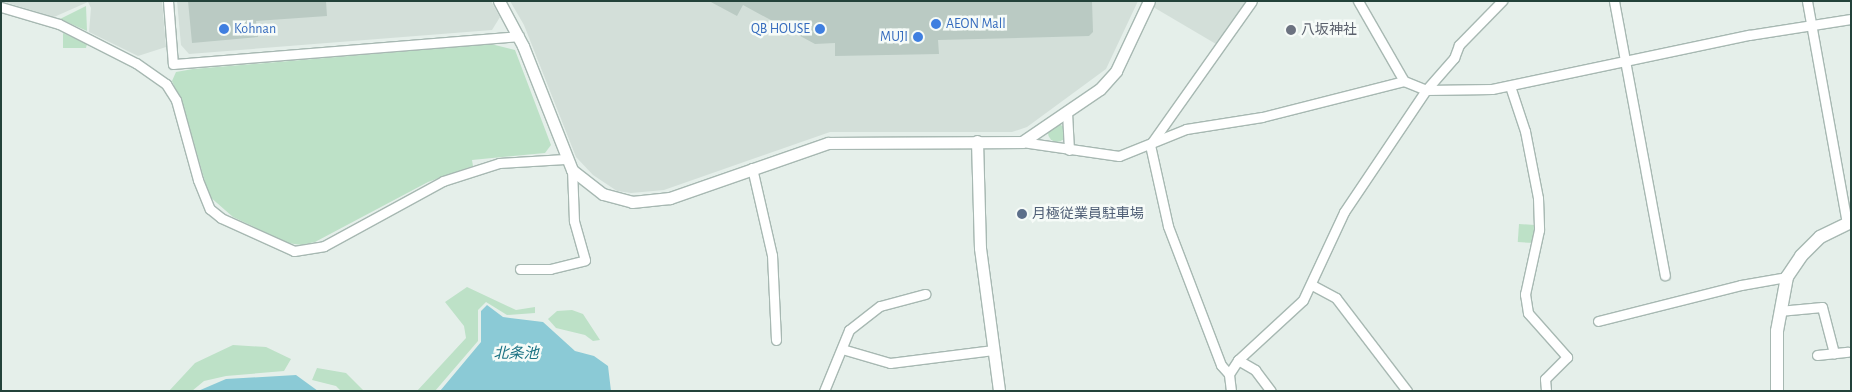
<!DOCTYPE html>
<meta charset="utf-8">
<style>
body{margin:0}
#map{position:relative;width:1852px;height:392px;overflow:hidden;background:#e5efea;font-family:"Alegreya Sans","Noto Sans JP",sans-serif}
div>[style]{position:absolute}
.built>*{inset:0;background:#d3dfd9}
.green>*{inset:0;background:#bde1c7;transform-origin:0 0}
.round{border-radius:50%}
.water>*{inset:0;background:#8bcad6}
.building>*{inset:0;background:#bacac3}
.roads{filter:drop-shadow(1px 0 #a7b8b2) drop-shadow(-1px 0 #a7b8b2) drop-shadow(0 1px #a7b8b2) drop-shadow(0 -1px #a7b8b2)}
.minor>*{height:9px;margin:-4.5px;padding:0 4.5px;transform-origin:4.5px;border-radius:4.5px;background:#fff}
.tertiary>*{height:11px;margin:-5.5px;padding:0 5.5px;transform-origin:5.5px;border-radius:5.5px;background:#fff}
.secondary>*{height:12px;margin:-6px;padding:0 6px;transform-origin:6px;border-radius:6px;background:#fff}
.dots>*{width:14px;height:14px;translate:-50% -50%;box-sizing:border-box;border:2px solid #f6fbf8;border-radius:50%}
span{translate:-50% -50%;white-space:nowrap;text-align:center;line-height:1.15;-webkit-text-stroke:5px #f6fbf8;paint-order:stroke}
.shop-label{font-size:14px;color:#366cbe}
.left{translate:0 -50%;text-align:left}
.right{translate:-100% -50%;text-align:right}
.worship-label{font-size:14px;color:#5b616d}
.service-label{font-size:14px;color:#4e5e75}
.water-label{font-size:15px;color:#197182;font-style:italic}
.frame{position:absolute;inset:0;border:2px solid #23423a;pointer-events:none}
</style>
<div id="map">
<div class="built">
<i style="clip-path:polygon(1px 1px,162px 1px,166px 47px,138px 56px,89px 32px,91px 8px,88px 2px,54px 17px)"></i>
<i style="clip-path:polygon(177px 1px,491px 1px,500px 17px,492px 30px,189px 54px,181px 45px)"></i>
<i style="clip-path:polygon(510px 1px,1138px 1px,1106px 69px,1027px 127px,1012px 132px,830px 132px,664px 190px,631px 193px,617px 191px,593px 175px,576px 157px,524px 25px)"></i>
<i style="clip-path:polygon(1143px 1px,1247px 1px,1216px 44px)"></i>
</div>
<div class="green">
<i style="clip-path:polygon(86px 6px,87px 31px,60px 19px)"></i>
<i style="clip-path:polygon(63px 33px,87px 44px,86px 48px,63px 48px)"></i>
<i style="clip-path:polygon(491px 44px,515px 50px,551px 145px,545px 153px,472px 160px,473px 166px,428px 182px,315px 242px,301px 245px,288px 243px,233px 217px,209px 196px,184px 108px,172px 81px,176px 72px,193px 69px)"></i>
<i class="round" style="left:1048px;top:124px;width:18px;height:18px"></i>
<i style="left:1519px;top:224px;width:16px;height:18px;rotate:4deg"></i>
<i style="clip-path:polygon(467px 287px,516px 310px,535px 307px,535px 313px,507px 315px,486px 302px,478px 310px,478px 341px,435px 391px,417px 391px,466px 338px,464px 326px,445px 302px)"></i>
<i style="clip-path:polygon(572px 310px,583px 314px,600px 340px,593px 341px,585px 335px,556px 328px,548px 319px,557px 311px)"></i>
<i style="clip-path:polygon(233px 345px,266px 347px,291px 359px,284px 371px,226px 376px,204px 381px,192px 391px,169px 391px,195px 363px)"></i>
<i style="clip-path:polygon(317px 368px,346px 373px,364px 391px,341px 391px,336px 386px,312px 380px)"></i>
</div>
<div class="water">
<i style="clip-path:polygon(487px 305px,503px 317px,543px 322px,575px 351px,594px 356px,608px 366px,611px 391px,440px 391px,481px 342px,481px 311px)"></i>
<i style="clip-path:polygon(296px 375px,318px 391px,198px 391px,226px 379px)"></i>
</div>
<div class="building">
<i style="clip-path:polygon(188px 1px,326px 1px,327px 16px,256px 21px,258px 37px,192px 43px)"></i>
<i style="clip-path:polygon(709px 1px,1092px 1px,1093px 32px,1089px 36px,938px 40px,939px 54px,835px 56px,835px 43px,815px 44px,743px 5px,737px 16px)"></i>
</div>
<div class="roads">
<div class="minor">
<i style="left:168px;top:1px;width:63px;rotate:85.5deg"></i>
<i style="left:173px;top:64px;width:347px;rotate:-4.6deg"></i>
<i style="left:1358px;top:1px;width:92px;rotate:60.1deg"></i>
<i style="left:1614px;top:1px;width:279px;rotate:79.5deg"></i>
<i style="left:1807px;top:1px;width:226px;rotate:79.8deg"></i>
<i style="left:1px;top:7px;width:60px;rotate:16.3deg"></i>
<i style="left:59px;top:24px;width:86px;rotate:26.9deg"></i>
<i style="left:136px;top:63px;width:37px;rotate:35deg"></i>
<i style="left:166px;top:84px;width:19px;rotate:58deg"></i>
<i style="left:176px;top:100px;width:83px;rotate:74.6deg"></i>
<i style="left:198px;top:180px;width:31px;rotate:68deg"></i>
<i style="left:210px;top:209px;width:14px;rotate:39deg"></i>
<i style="left:221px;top:218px;width:80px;rotate:24.3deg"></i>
<i style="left:294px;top:251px;width:30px;rotate:-9deg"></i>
<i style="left:324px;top:246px;width:136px;rotate:-28.6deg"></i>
<i style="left:443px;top:181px;width:59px;rotate:-17.8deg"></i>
<i style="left:499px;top:163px;width:66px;rotate:-3.5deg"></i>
<i style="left:1510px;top:86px;width:47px;rotate:71.6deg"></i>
<i style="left:1525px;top:131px;width:68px;rotate:79deg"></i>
<i style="left:1538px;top:198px;width:32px;rotate:88deg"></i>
<i style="left:1539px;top:230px;width:66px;rotate:102.3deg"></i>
<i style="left:1525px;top:294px;width:19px;rotate:81deg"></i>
<i style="left:1528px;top:313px;width:59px;rotate:48.4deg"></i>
<i style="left:1567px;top:357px;width:31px;rotate:135deg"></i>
<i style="left:1545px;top:379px;width:12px;rotate:85deg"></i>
<i style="left:1067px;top:112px;width:38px;rotate:87deg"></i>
<i style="left:1022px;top:142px;width:98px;rotate:8.2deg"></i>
<i style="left:1119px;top:156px;width:72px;rotate:-21.9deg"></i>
<i style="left:1186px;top:129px;width:77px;rotate:-9deg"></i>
<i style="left:1262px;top:117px;width:146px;rotate:-14.2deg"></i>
<i style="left:1404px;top:81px;width:24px;rotate:22deg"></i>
<i style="left:1426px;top:90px;width:66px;rotate:-0.9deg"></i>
<i style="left:1492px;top:89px;width:263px;rotate:-11.9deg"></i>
<i style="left:1749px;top:35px;width:103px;rotate:-8.9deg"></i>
<i style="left:752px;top:168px;width:89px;rotate:77.1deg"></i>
<i style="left:772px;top:255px;width:85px;rotate:87.3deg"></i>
<i style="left:520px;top:269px;width:30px"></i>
<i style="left:550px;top:269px;width:36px;rotate:-14deg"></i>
<i style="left:585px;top:260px;width:41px;rotate:-105.8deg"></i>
<i style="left:574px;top:221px;width:51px;rotate:-92.2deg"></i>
<i style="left:1312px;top:285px;width:27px;rotate:28deg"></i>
<i style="left:1336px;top:298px;width:117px;rotate:52.6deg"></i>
<i style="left:1779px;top:311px;width:43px;rotate:-5.3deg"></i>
<i style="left:1822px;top:307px;width:48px;rotate:75.4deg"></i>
<i style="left:1598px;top:321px;width:147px;rotate:-14.1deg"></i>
<i style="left:1741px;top:285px;width:47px;rotate:-9.9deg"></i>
<i style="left:842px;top:349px;width:50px;rotate:16.3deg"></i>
<i style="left:890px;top:363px;width:104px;rotate:-7.2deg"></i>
<i style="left:1817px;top:355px;width:31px;rotate:-6deg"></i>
<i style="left:1238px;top:360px;width:20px;rotate:30deg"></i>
<i style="left:1255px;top:370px;width:26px;rotate:53deg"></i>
<i style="left:1229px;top:374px;width:12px;rotate:-132deg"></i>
<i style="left:1221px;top:365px;width:149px;rotate:-110.9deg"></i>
<i style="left:1168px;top:226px;width:83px;rotate:-102.5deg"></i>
<i style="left:1150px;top:145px;width:176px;rotate:-54.7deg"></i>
<i style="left:824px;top:391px;width:66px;rotate:-67.7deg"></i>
<i style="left:849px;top:330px;width:39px;rotate:-38deg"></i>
<i style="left:880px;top:306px;width:47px;rotate:-14.9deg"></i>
<i style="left:1231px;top:391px;width:17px;rotate:-97deg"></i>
<i style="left:1229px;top:374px;width:17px;rotate:-57deg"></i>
<i style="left:1238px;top:360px;width:88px;rotate:-42.7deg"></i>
<i style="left:1303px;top:300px;width:97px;rotate:-65deg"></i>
<i style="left:1344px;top:212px;width:147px;rotate:-56.1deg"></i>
<i style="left:1426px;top:90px;width:43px;rotate:-48.8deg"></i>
<i style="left:1454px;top:58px;width:14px;rotate:-69deg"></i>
<i style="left:1459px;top:45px;width:62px;rotate:-45.7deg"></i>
</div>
<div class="tertiary">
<i style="left:499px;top:1px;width:51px;rotate:61.9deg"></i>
<i style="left:523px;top:46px;width:133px;rotate:68.4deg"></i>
<i style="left:572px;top:170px;width:39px;rotate:38deg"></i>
<i style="left:603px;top:194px;width:30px;rotate:15deg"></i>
<i style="left:632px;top:202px;width:38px;rotate:-6deg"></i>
<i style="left:670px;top:198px;width:167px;rotate:-19.2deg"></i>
<i style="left:828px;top:143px;width:194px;rotate:-0.3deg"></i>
<i style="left:1022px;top:142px;width:94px;rotate:-34.2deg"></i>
<i style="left:1100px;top:89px;width:24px;rotate:-48deg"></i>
<i style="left:1116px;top:71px;width:77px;rotate:-64.8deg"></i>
<i style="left:977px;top:141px;width:107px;rotate:88.4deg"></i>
<i style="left:980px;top:248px;width:144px;rotate:82.4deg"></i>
</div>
<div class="secondary">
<i style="left:1777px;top:391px;width:60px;rotate:-90deg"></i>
<i style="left:1777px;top:331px;width:55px;rotate:-79.5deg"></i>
<i style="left:1787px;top:277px;width:25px;rotate:-56deg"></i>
<i style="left:1801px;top:256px;width:27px;rotate:-45deg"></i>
<i style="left:1820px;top:237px;width:34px;rotate:-26deg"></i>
</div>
</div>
<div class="dots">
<i style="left:936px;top:24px;background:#3f7fe0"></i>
<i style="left:224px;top:29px;background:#3f7fe0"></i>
<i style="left:820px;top:29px;background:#3f7fe0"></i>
<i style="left:1291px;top:30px;background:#6b7280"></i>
<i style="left:918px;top:37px;background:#3f7fe0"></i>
<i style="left:1022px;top:214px;background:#5c6f8a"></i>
</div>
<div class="shop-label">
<span class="left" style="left:946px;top:24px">AEON Mall</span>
<span class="left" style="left:234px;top:29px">Kohnan</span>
<span class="right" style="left:810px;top:29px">QB HOUSE</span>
<span class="right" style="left:908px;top:37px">MUJI</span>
</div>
<div class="worship-label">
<span class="left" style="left:1301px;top:30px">八坂神社</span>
</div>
<div class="service-label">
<span class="left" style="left:1032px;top:214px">月極従業員駐車場</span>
</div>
<div class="water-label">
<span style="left:516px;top:354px">北条池</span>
</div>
<div class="frame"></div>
</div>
